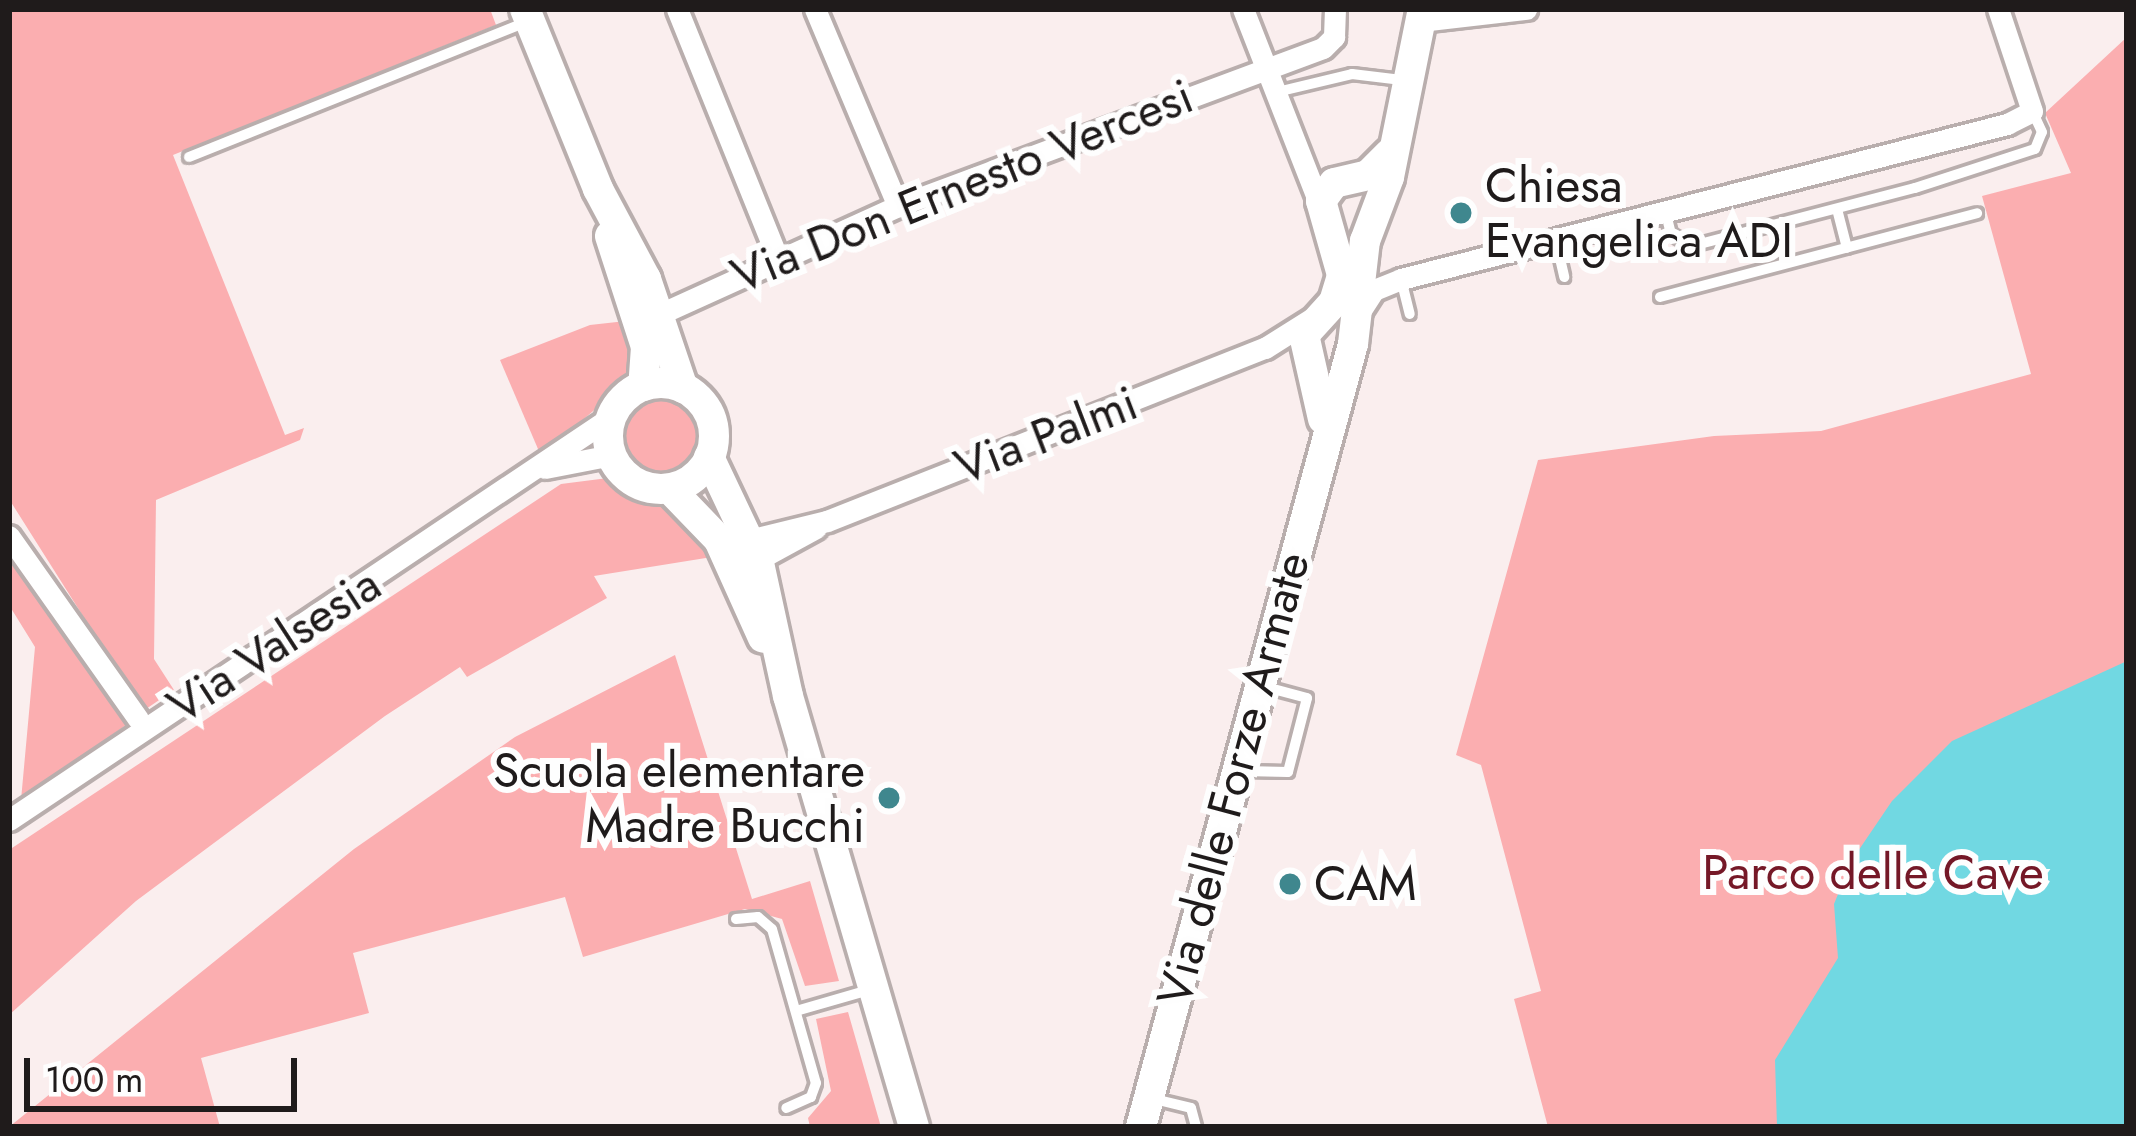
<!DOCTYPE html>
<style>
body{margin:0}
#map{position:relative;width:2136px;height:1136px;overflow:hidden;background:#faeeee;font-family:Jost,sans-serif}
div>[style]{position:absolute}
.green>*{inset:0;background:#fbaeb0}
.round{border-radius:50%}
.water>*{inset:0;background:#71d8e2}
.roads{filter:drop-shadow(3px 0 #b9aead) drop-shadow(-3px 0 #b9aead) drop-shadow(0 3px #b9aead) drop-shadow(0 -3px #b9aead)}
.lane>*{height:10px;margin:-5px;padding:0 5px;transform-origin:5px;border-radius:5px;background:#fff}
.street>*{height:21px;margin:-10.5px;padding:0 10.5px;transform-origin:10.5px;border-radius:10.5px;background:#fff}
.secondary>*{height:30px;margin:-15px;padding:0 15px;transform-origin:15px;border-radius:15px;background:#fff}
.secondary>.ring{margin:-15px;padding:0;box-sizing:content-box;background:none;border:30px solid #fff;border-radius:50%}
.dots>*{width:33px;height:33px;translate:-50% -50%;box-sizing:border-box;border:6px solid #fefefe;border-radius:50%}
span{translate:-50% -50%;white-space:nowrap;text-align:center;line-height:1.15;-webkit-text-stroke:12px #fefefe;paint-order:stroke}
.poi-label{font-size:48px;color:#1f1b1b}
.left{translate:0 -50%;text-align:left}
.right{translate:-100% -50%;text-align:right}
.street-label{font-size:48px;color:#1f1b1b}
.park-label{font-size:48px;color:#751827}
.frame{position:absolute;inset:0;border:12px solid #1f1b1b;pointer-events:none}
.scale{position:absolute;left:24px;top:1058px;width:273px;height:54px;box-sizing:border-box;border:6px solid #1f1b1b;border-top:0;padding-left:15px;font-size:36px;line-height:42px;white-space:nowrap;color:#1f1b1b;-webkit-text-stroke:9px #fefefe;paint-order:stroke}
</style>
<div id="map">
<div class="green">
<i style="clip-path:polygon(9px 9px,490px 9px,496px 25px,173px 155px,285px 435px,304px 428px,300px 440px,156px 500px,154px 659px,174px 690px,143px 711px,9px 499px)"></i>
<i style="clip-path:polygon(2127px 37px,2127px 1127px,1548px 1127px,1514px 999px,1541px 991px,1481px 765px,1456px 755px,1538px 460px,1714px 436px,1821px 431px,2031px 374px,1982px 196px,2071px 173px,2045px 113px)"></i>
<i style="clip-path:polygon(626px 321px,636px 374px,541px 456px,500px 360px,590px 325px)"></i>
<i class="round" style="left:615px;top:392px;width:90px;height:90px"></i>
<i style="clip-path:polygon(608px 478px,627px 494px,671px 502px,712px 557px,594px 576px,607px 598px,467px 677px,460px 667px,385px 716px,136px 901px,9px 1015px,9px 850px,561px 484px)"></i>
<i style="clip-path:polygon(9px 542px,126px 725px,21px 800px,35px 647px,9px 605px)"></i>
<i style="clip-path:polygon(675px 655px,752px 899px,810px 881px,839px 981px,805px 986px,782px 919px,745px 909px,583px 957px,565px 897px,353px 953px,369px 1013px,201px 1058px,220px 1127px,9px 1127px,354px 849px,515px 737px)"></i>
<i style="clip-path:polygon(848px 1012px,881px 1127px,810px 1127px,808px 1118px,831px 1091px,816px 1019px)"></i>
</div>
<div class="water">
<i style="clip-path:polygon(2127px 661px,2127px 1127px,1777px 1127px,1775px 1060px,1838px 958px,1834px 904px,1852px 860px,1892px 801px,1952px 741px)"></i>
</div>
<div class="roads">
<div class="lane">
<i style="left:1277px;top:92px;width:77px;rotate:-13.5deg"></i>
<i style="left:1352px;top:74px;width:50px;rotate:6.8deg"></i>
<i style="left:189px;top:157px;width:364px;rotate:-21.8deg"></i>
<i style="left:1837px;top:209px;width:40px;rotate:75.6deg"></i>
<i style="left:1666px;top:214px;width:21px;rotate:76deg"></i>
<i style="left:1671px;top:234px;width:24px;rotate:30deg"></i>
<i style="left:1692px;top:246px;width:230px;rotate:-14.6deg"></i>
<i style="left:1915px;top:188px;width:126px;rotate:-18deg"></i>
<i style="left:2035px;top:149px;width:18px;rotate:-68deg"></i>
<i style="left:2042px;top:132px;width:23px;rotate:-115deg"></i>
<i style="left:1556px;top:241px;width:37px;rotate:77deg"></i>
<i style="left:1401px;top:279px;width:36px;rotate:76deg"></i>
<i style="left:1660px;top:297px;width:328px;rotate:-14.8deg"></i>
<i style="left:1244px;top:771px;width:44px;rotate:1.3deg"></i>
<i style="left:1288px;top:772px;width:76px;rotate:-75.6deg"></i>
<i style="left:1307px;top:698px;width:47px;rotate:-165.1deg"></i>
<i style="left:736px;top:919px;width:22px;rotate:-5deg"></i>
<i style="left:758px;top:917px;width:18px;rotate:41deg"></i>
<i style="left:772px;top:929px;width:160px;rotate:74.1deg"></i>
<i style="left:816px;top:1083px;width:15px;rotate:110deg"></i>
<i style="left:811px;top:1097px;width:27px;rotate:156deg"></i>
<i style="left:796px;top:1011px;width:79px;rotate:-16.1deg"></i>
<i style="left:1150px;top:1098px;width:42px;rotate:13.7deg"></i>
<i style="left:1191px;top:1108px;width:20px;rotate:75deg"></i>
</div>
<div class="street">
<i style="left:677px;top:9px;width:266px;rotate:68deg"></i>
<i style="left:815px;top:9px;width:214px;rotate:67.2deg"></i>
<i style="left:1243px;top:9px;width:214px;rotate:68.6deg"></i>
<i style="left:1420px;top:21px;width:107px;rotate:-6.5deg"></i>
<i style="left:1361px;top:310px;width:24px;rotate:-57deg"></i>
<i style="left:1374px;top:290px;width:29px;rotate:-22deg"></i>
<i style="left:1401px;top:279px;width:626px;rotate:-14.35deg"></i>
<i style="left:2007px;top:124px;width:28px;rotate:-27deg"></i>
<i style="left:2032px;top:111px;width:108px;rotate:-108.4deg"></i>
<i style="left:660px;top:314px;width:261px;rotate:-24.4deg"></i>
<i style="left:898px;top:206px;width:453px;rotate:-20.4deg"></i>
<i style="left:1323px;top:48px;width:16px;rotate:-45deg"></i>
<i style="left:1334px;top:37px;width:28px;rotate:-88deg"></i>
<i style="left:545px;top:468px;width:67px;rotate:-11.1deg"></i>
<i style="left:9px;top:536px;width:224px;rotate:54.8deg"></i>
<i style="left:749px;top:540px;width:80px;rotate:-13.7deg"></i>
<i style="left:827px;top:521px;width:471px;rotate:-21.6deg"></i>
<i style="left:1265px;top:348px;width:54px;rotate:-32.2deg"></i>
<i style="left:750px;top:564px;width:75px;rotate:-28.6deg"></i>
<i style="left:9px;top:820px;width:724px;rotate:-33.8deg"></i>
</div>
<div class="secondary">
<i style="left:525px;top:9px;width:194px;rotate:67.9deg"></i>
<i style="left:598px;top:189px;width:102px;rotate:61.9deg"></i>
<i style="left:646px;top:279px;width:115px;rotate:71.3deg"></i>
<i style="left:610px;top:236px;width:117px;rotate:72deg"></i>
<i style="left:646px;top:347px;width:39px;rotate:94deg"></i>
<i class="ring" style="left:608px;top:383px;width:76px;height:76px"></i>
<i style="left:1323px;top:419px;width:86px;rotate:-102.7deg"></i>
<i style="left:1304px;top:335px;width:45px;rotate:-47.7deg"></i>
<i style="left:1334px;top:302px;width:28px;rotate:-73deg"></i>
<i style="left:1342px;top:275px;width:77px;rotate:-105.8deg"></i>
<i style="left:1321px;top:201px;width:22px;rotate:-54deg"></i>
<i style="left:1334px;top:183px;width:35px;rotate:-13deg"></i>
<i style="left:1368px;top:175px;width:30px;rotate:-45deg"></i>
<i style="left:709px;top:457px;width:117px;rotate:64.7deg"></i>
<i style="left:759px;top:563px;width:136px;rotate:77.7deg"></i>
<i style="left:788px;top:696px;width:449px;rotate:73.7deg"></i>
<i style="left:670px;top:489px;width:71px;rotate:46.1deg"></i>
<i style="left:719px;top:540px;width:107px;rotate:65.8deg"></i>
<i style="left:1141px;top:1127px;width:811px;rotate:-74.85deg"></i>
<i style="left:1353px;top:344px;width:104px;rotate:-83.4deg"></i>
<i style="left:1365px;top:241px;width:68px;rotate:-69.4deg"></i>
<i style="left:1389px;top:177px;width:171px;rotate:-78.6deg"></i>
</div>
</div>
<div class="dots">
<i style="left:1461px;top:213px;background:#3f878e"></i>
<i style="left:889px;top:798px;background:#3f878e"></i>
<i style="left:1290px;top:884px;background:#3f878e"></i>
</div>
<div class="poi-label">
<span class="left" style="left:1485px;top:213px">Chiesa<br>Evangelica ADI</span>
<span class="right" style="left:865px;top:798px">Scuola elementare<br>Madre Bucchi</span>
<span class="left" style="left:1314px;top:884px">CAM</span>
</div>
<div class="street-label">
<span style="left:962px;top:186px;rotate:-22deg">Via Don Ernesto Vercesi</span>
<span style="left:1046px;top:435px;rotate:-21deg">Via Palmi</span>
<span style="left:274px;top:645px;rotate:-33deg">Via Valsesia</span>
<span style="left:1233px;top:779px;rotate:-75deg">Via delle Forze Armate</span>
</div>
<div class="park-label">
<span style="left:1873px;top:873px">Parco delle Cave</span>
</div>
<div class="frame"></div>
<div class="scale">100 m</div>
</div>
